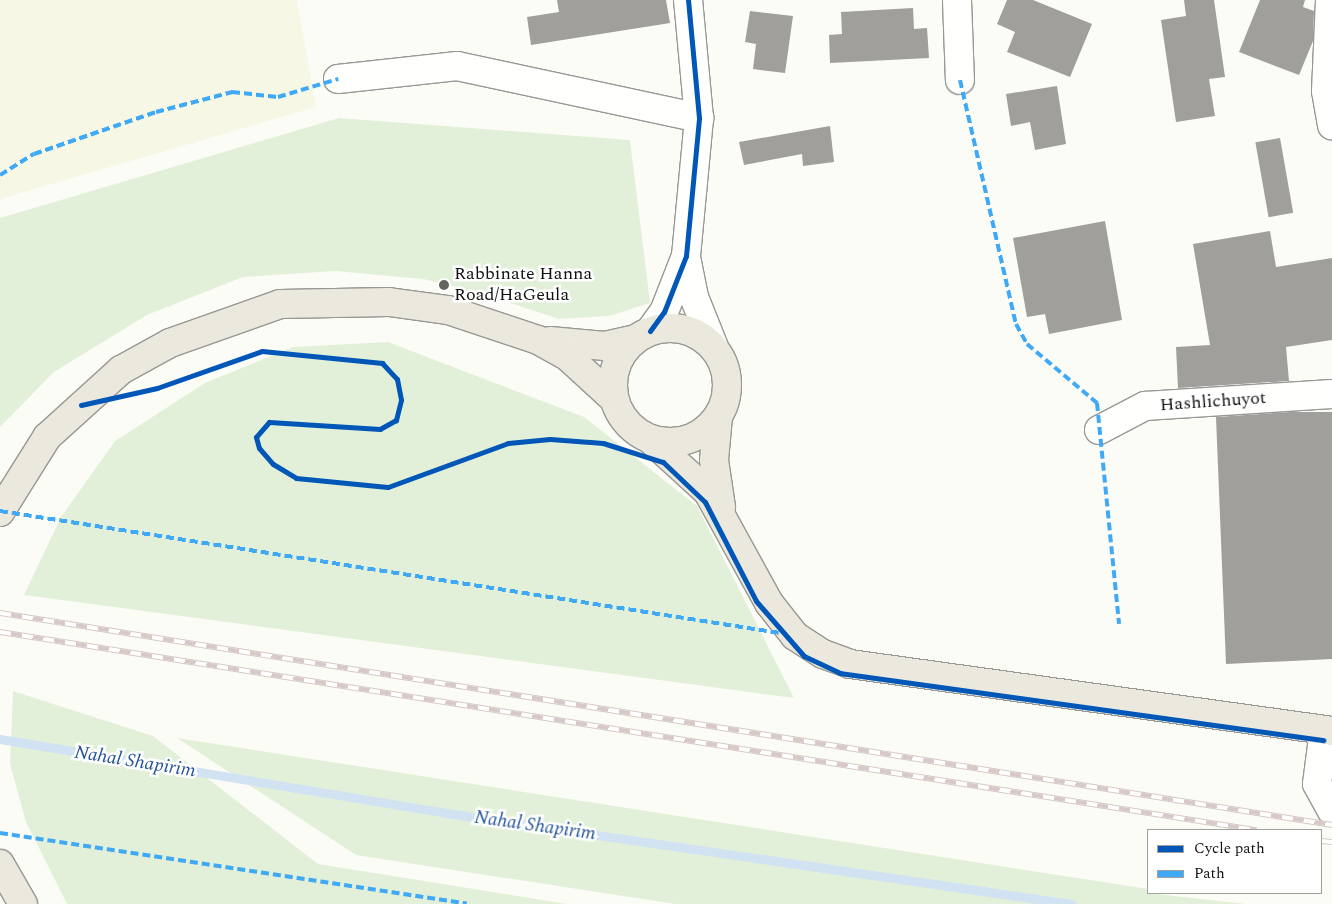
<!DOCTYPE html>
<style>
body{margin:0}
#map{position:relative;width:1332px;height:904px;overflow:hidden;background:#fcfcf7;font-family:Spectral,serif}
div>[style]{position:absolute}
.farmland>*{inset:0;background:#f6f7e5}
.green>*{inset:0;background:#e3f0d9}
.stream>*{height:9px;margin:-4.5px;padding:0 4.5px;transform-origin:4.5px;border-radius:4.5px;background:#d1e2f3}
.building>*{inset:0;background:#a09f9c;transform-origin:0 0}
.roads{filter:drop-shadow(1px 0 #979795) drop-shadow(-1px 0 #979795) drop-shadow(0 1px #979795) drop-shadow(0 -1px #979795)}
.minor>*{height:28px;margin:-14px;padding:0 14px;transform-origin:14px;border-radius:14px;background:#fffffe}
.major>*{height:28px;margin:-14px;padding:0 14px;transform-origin:14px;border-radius:14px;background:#ebe9dd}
.major>.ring{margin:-14px;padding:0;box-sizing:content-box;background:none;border:28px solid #ebe9dd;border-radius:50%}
.rail>*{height:5.5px;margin-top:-2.75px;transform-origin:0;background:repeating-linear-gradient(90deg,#fff 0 11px,#d7c9c7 0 22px);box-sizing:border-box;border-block:1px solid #d7c9c7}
.quiet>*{height:4px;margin-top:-2px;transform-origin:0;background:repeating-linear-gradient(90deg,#3fa9f5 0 8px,transparent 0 12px)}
.cycleway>*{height:5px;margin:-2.5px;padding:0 2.5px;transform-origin:2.5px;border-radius:2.5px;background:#0057b8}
.dots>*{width:14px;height:14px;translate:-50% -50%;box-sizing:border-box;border:2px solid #fff;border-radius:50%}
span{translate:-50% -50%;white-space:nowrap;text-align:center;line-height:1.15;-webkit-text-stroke:5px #fff;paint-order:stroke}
.poi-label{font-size:18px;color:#111}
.left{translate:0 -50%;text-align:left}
.street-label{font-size:18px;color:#111}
.water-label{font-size:19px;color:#255598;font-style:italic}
.legend{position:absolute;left:1147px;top:829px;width:175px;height:65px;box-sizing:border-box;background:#fff;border:1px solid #a0a0a0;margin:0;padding:6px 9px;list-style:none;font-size:15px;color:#111}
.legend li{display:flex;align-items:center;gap:10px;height:25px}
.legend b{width:25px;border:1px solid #a0a0a0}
</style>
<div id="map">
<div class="farmland">
<i style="clip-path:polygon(0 0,297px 0,316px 107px,0 199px)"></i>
</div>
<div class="green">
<i style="clip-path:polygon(339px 118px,630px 140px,650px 303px,609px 316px,559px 319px,477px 292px,423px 279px,335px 271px,243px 277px,147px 315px,54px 372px,0 427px,0 218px)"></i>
<i style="clip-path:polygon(388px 342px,584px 417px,697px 506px,794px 698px,24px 595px,61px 517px,115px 441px,205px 383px,293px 347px)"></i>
<i style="clip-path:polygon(13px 691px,153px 736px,318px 864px,567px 904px,67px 904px,26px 822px,10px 764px)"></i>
<i style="clip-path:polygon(177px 738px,1148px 889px,1148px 893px,1246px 904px,675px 904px,356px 855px)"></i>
</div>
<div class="stream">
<i style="left:0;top:739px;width:452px;rotate:9.4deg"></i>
<i style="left:446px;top:813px;width:632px;rotate:8.28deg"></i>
</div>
<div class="building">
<i style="clip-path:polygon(557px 0,666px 0,670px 23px,531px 45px,527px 17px,559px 12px)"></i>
<i style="clip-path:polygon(1007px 0,1033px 0,1092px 24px,1070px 77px,1007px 52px,1015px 32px,997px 24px)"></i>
<i style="clip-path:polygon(1184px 0,1214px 0,1225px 77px,1209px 79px,1215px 116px,1176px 122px,1161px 20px,1186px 16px)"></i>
<i style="clip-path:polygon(1260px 0,1305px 0,1303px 7px,1314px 11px,1313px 41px,1299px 75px,1239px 52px)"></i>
<i style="clip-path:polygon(913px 8px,914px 29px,927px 28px,929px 58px,830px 63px,829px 35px,842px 34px,841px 12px)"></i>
<i style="clip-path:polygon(750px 11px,793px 16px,785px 73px,753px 69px,756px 44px,745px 42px)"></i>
<i style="clip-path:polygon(1057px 86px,1066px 144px,1035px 150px,1030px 122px,1011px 126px,1006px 94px)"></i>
<i style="clip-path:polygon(830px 126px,834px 162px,803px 166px,802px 154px,744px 165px,739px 142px)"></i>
<i style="left:1280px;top:138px;width:76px;height:25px;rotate:80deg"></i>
<i style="clip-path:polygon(1105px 221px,1122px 320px,1049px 334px,1045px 314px,1027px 317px,1013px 238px)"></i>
<i style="clip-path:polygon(1270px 231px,1276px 267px,1332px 258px,1332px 340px,1286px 347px,1289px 381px,1178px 388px,1176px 347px,1210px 345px,1193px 244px)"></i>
<i style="clip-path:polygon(1290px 412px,1332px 412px,1332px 659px,1226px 664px,1216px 417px)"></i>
</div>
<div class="roads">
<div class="minor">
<i style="left:957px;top:0;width:80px;rotate:87.9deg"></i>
<i style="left:1330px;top:0;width:91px;rotate:92.5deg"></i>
<i style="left:1326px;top:91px;width:35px;rotate:80deg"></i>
<i style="left:338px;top:79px;width:120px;rotate:-6.2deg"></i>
<i style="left:457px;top:66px;width:248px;rotate:12.1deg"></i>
<i style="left:686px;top:257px;width:41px;rotate:78.7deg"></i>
<i style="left:694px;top:297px;width:54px;rotate:68.2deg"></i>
<i style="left:650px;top:331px;width:24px;rotate:-54deg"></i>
<i style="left:664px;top:312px;width:60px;rotate:-68.6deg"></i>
<i style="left:686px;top:256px;width:139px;rotate:-84.6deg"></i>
<i style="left:699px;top:118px;width:119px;rotate:-95.3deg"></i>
<i style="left:1099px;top:430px;width:52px;rotate:-27.6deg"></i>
<i style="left:1145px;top:406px;width:187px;rotate:-3.7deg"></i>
<i style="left:1324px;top:730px;width:54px;rotate:97.4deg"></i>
<i style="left:1317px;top:784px;width:31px;rotate:61deg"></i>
</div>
<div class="major">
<i class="ring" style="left:613px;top:328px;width:86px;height:86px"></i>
<i style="left:550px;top:341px;width:55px;rotate:5.2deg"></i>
<i style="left:605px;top:346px;width:31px;rotate:-13deg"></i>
<i style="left:718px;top:417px;width:43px;rotate:95.3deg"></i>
<i style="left:714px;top:460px;width:48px;rotate:81.5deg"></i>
<i style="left:651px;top:440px;width:77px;rotate:42.4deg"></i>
<i style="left:708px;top:492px;width:127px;rotate:61.2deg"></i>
<i style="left:769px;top:603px;width:42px;rotate:51.8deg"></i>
<i style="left:795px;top:636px;width:33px;rotate:33deg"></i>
<i style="left:823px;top:654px;width:29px;rotate:20deg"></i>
<i style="left:850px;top:664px;width:487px;rotate:7.9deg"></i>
<i style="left:0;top:512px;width:89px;rotate:-57.9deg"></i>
<i style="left:47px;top:437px;width:100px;rotate:-42.2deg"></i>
<i style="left:121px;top:370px;width:56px;rotate:-28.9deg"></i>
<i style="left:170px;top:343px;width:117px;rotate:-19.5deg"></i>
<i style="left:280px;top:304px;width:109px;rotate:-1.1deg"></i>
<i style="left:389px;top:302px;width:60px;rotate:7.7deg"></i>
<i style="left:448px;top:310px;width:95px;rotate:18.4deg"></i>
<i style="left:538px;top:340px;width:33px;rotate:29deg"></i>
<i style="left:567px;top:356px;width:64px;rotate:42.5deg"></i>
<i style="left:0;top:864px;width:46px;rotate:60.1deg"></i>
</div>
</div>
<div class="rail">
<i style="left:0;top:613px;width:1349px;rotate:9.04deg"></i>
<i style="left:0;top:632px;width:1272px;rotate:8.96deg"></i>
<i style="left:1321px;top:841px;width:11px;rotate:5deg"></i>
</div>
<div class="quiet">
<i style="left:960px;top:80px;width:250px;rotate:77.1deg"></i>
<i style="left:1016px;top:324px;width:23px;rotate:61deg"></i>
<i style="left:1027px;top:344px;width:92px;rotate:40.1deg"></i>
<i style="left:1097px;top:403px;width:222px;rotate:84.3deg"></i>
<i style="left:0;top:175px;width:40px;rotate:-32deg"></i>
<i style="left:34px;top:154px;width:129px;rotate:-19deg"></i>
<i style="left:156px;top:112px;width:79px;rotate:-14.7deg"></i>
<i style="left:232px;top:92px;width:46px;rotate:6.2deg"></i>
<i style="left:278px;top:97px;width:63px;rotate:-16.7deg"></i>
<i style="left:0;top:511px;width:796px;rotate:8.89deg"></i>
<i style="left:0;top:833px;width:472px;rotate:8.6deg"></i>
</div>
<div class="cycleway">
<i style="left:650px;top:331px;width:24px;rotate:-54deg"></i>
<i style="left:664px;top:312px;width:60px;rotate:-68.6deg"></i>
<i style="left:686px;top:256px;width:139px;rotate:-84.6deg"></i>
<i style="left:699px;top:118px;width:119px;rotate:-95.3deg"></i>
<i style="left:81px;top:405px;width:78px;rotate:-12.6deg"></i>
<i style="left:157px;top:388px;width:111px;rotate:-19.4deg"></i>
<i style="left:262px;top:351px;width:121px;rotate:5.7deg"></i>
<i style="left:382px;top:363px;width:22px;rotate:47deg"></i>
<i style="left:397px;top:379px;width:21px;rotate:79deg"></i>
<i style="left:401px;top:400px;width:21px;rotate:104deg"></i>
<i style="left:396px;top:420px;width:18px;rotate:151deg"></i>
<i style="left:380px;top:429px;width:111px;rotate:-176.4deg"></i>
<i style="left:269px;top:422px;width:20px;rotate:131deg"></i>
<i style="left:256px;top:437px;width:11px;rotate:75deg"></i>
<i style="left:259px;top:448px;width:21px;rotate:49deg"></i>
<i style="left:273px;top:464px;width:27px;rotate:31deg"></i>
<i style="left:296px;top:478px;width:92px;rotate:5.6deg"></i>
<i style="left:388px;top:487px;width:128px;rotate:-20.1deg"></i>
<i style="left:508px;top:443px;width:42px;rotate:-5.4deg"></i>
<i style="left:550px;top:439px;width:53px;rotate:4.3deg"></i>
<i style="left:603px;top:443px;width:63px;rotate:17.6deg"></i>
<i style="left:663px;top:462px;width:58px;rotate:43.6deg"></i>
<i style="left:705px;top:502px;width:111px;rotate:62.7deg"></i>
<i style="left:756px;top:601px;width:73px;rotate:48.9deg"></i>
<i style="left:804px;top:656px;width:40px;rotate:25deg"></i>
<i style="left:840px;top:673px;width:488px;rotate:7.9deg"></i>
</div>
<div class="dots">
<i style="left:444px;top:285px;background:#636362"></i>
</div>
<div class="poi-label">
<span class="left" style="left:454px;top:285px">Rabbinate Hanna<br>Road/HaGeula</span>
</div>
<div class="street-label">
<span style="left:1213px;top:402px;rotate:-4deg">Hashlichuyot</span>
</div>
<div class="water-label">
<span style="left:135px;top:762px;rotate:9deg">Nahal Shapirim</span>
<span style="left:535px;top:826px;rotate:8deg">Nahal Shapirim</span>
</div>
<ul class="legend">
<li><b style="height:6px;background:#0057b8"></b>Cycle path</li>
<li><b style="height:6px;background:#3fa9f5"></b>Path</li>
</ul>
</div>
